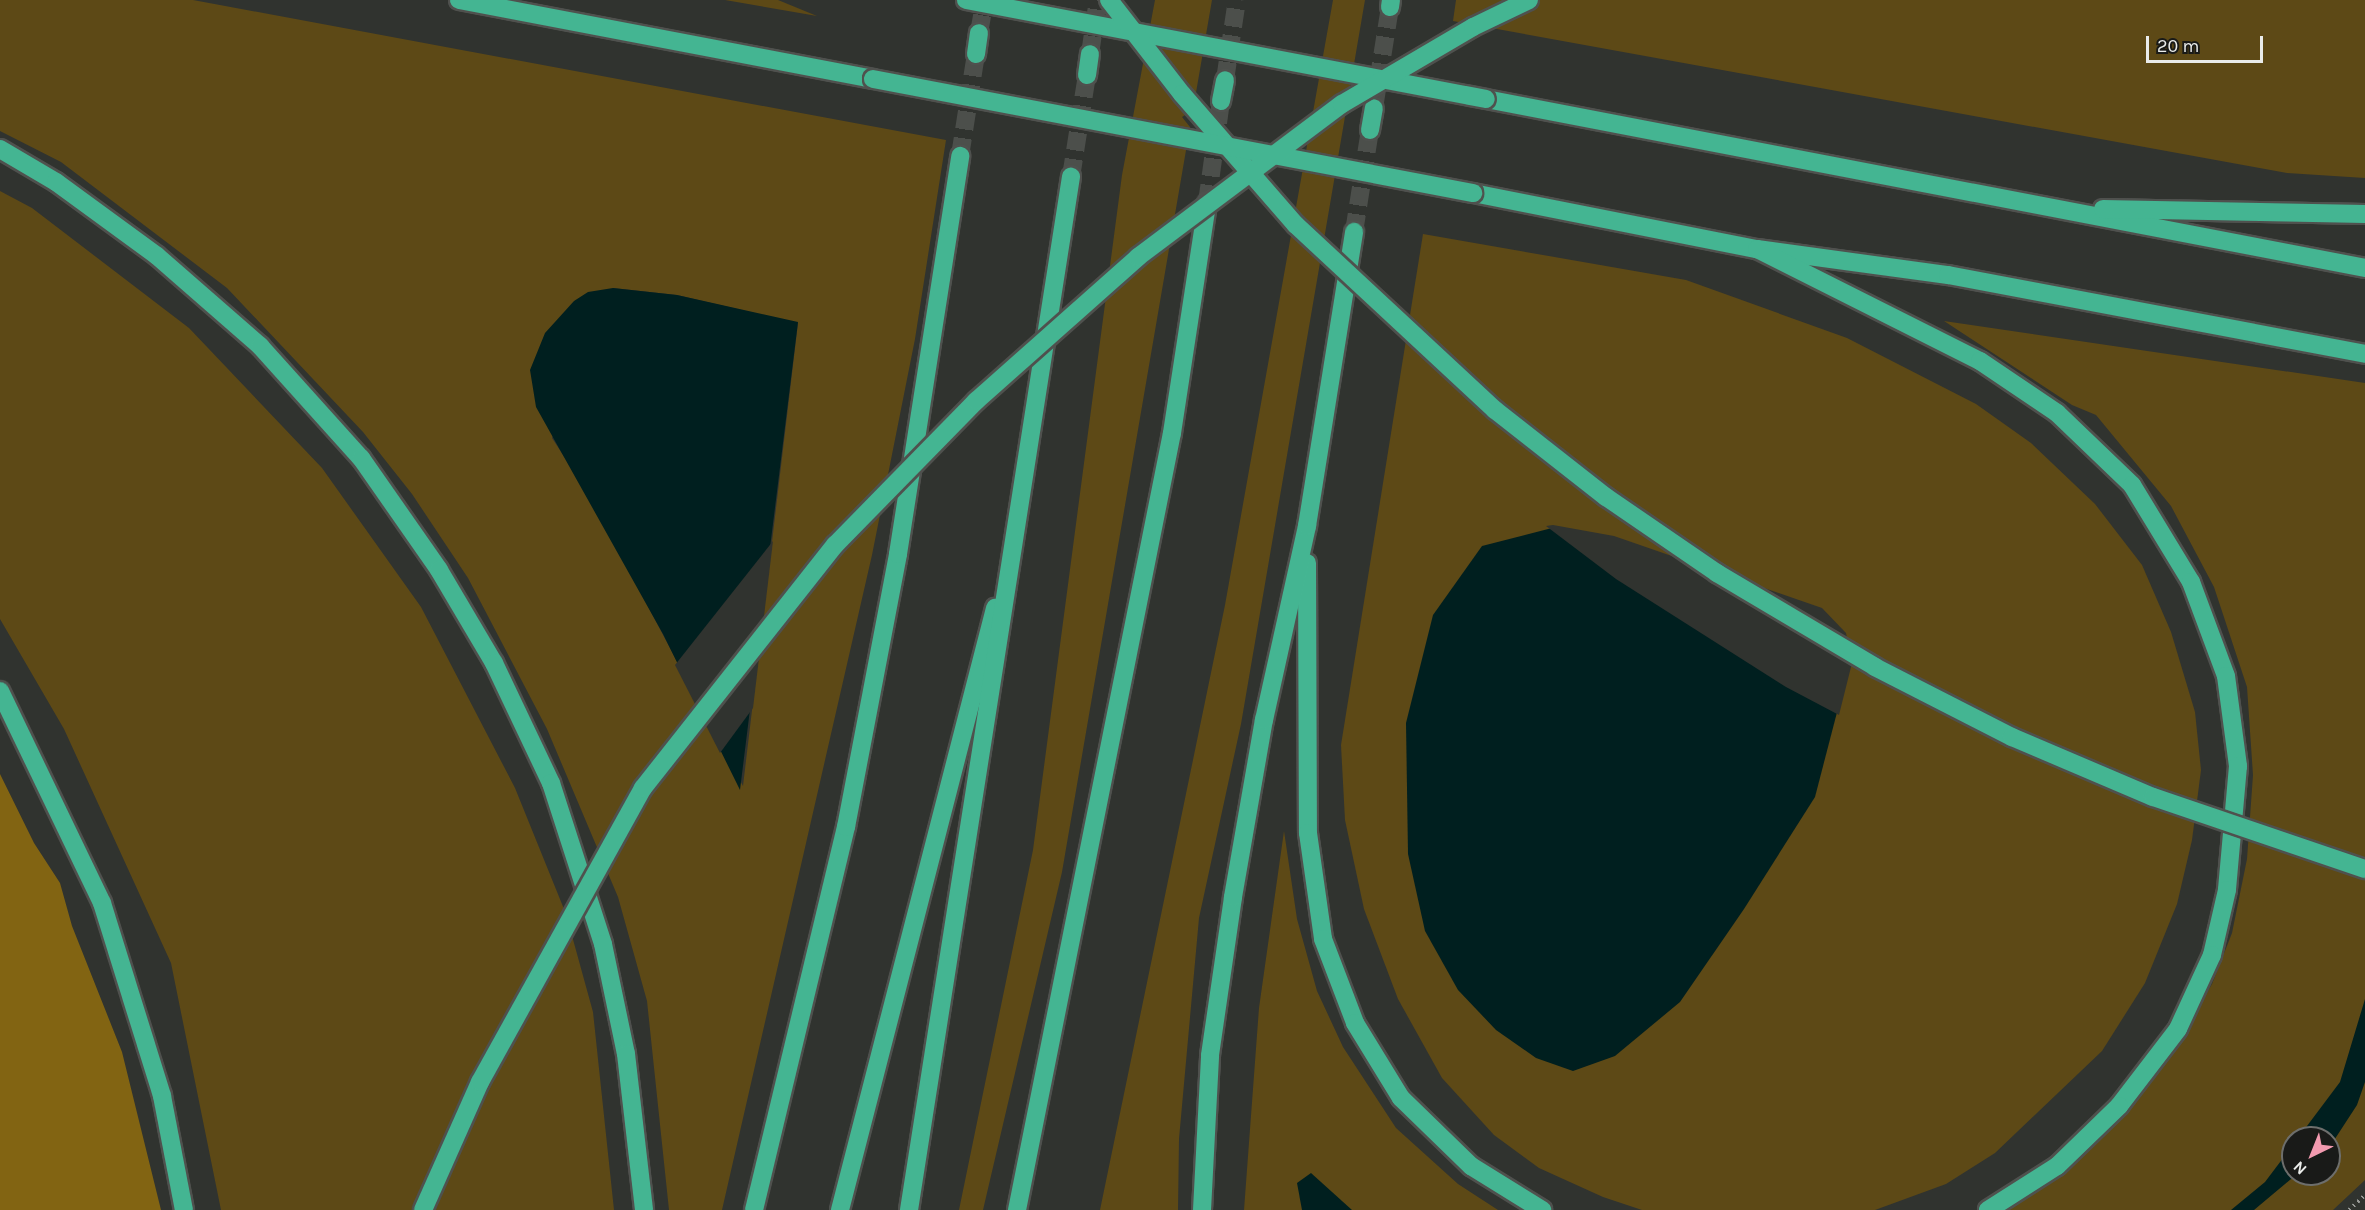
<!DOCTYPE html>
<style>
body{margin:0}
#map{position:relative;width:2365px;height:1210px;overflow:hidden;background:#30332f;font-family:Karla,sans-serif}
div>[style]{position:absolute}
.green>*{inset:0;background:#5d4916}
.forest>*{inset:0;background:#826412}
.water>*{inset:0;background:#001f1f}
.pier>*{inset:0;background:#30332f}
.highway-tunnel>*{height:18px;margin-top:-9px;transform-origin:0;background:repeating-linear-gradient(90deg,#4c4f4b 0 18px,transparent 0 27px)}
.path>*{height:4px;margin-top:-2px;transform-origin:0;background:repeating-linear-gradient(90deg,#969895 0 1.5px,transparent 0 6px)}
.roads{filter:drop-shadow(2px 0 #4f514e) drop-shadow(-2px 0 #4f514e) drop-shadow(0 2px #4f514e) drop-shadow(0 -2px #4f514e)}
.highway>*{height:18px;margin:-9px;padding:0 9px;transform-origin:9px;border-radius:9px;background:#44b592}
.bridges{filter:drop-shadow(2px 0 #4f514e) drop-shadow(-2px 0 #4f514e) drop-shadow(0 2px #4f514e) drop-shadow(0 -2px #4f514e)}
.highway-bridge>*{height:18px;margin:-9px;padding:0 9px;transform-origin:9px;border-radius:9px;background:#44b592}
span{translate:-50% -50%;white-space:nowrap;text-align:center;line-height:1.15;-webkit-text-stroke:4.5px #191a18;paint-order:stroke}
.north{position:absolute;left:2281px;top:1126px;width:60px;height:60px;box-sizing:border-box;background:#191a18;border:2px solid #6d6e6c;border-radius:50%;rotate:223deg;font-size:16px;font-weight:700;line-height:24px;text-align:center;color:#eaecea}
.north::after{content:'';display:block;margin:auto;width:21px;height:27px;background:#f29aaf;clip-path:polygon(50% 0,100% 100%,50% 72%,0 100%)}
.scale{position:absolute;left:2146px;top:36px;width:117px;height:27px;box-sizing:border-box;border:3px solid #eaecea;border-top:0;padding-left:8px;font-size:18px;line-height:21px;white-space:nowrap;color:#eaecea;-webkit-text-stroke:4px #191a18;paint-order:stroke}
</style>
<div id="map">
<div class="green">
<i style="clip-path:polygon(evenodd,0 0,193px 0,946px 140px,915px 339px,872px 555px,722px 1210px,669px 1210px,647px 1001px,618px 897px,547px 729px,468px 578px,412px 494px,363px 432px,227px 288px,61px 162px,0 131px,0 0,613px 288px,677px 295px,798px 323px,743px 786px,589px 495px,552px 438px,613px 288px)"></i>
<i style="clip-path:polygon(725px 0,778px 0,817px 16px)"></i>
<i style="clip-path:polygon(1155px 0,1212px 0,1193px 110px,1182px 117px,1190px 127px,1062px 872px,983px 1210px,959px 1210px,1033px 850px,1122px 175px)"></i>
<i style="clip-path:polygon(1333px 0,1365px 0,1241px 724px,1199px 918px,1179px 1139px,1178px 1210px,1100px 1210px,1225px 605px)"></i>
<i style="clip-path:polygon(1456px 0,2365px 0,2365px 178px,2287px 173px,1453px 21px)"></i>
<i style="clip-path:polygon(0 191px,32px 208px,189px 328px,322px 468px,421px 607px,515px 788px,566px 914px,593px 1012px,614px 1210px,221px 1210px,171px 963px,64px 729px,0 619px)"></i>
<i style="clip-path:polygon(1423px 234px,1686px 280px,1847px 338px,1976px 404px,2031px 443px,2095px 504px,2142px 565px,2171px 632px,2195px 712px,2201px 770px,2192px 840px,2177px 904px,2145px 983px,2102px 1051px,1995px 1153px,1946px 1184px,1875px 1210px,1642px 1210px,1603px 1197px,1539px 1168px,1494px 1135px,1442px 1078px,1398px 999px,1364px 909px,1345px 820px,1341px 745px)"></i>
<i style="clip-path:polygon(evenodd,1944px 321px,2365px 383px,2365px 1180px,2333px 1210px,2001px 1210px,2178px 1042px,2212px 984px,2232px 933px,2247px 859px,2253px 775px,2247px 687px,2214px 587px,2171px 506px,2096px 415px,2072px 405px,1944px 321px,2293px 1138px,2329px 1138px,2329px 1174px,2293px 1174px,2293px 1138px)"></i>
<i style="clip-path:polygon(1284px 831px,1297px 919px,1317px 991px,1343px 1047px,1396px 1128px,1458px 1184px,1498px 1210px,1244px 1210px,1259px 1008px)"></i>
</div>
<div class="forest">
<i style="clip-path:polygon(0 774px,34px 843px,60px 883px,72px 926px,122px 1052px,161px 1210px,0 1210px)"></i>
</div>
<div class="water">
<i style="clip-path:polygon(613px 288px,677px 295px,798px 322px,740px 790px,663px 634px,536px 407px,530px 370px,545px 333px,574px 301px,588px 292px)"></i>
<i style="clip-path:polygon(1552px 528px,1848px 670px,1815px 797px,1744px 909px,1680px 1002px,1615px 1056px,1573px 1071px,1536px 1058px,1496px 1030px,1458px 990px,1425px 931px,1408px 854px,1406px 723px,1433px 615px,1482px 546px)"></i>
<i style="clip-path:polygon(2365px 999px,2365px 1082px,2357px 1105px,2329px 1148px,2329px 1138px,2298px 1138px,2340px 1082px)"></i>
<i style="clip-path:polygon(2293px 1145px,2293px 1174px,2297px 1174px,2254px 1210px,2231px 1210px,2265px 1182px)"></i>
<i style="clip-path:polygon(1311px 1173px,1352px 1210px,1302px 1210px,1297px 1183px)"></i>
</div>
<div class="pier">
<i style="clip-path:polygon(1553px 525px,1614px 536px,1822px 608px,1846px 633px,1852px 663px,1839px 715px,1786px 687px,1616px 579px,1546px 526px)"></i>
<i style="clip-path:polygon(773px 541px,753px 708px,720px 753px,675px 665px)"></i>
</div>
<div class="highway-tunnel">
<i style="left:979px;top:33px;width:34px;rotate:-80deg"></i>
<i style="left:1090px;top:54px;width:55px;rotate:-81.6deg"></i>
<i style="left:1225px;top:80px;width:81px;rotate:-81.5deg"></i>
<i style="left:1374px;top:108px;width:102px;rotate:-81deg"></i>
<i style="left:960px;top:156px;width:103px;rotate:-81.1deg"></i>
<i style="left:1071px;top:177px;width:103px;rotate:-81.1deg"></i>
<i style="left:1207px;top:203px;width:103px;rotate:-82.2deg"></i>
<i style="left:1354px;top:232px;width:103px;rotate:-81.1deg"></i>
</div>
<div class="path">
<i style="left:2349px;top:1210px;width:22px;rotate:-43deg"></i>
</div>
<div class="roads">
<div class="highway">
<i style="left:459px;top:0;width:421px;rotate:10.8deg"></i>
<i style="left:1390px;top:7px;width:7px;rotate:-82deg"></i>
<i style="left:976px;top:54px;width:21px;rotate:-82deg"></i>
<i style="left:1087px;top:75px;width:21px;rotate:-82deg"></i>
<i style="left:1486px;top:99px;width:895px;rotate:10.88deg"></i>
<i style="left:1221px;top:101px;width:21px;rotate:-79deg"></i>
<i style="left:1370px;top:130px;width:22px;rotate:-80deg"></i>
<i style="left:0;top:149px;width:65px;rotate:30.5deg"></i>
<i style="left:56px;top:182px;width:125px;rotate:36.2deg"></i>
<i style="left:157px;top:256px;width:137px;rotate:41.1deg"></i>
<i style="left:260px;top:346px;width:151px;rotate:48deg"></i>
<i style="left:361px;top:458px;width:136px;rotate:55.1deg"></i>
<i style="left:439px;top:570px;width:108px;rotate:59.4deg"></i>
<i style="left:494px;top:663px;width:133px;rotate:64.6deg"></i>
<i style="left:551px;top:783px;width:169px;rotate:72.1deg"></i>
<i style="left:603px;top:944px;width:112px;rotate:78.2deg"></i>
<i style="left:626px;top:1054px;width:157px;rotate:83.4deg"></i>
<i style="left:1473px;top:193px;width:289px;rotate:11.2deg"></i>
<i style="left:1757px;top:249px;width:193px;rotate:7.8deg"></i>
<i style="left:1948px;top:275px;width:424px;rotate:10.7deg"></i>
<i style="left:2103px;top:209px;width:262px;rotate:1.1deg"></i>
<i style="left:1757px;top:249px;width:250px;rotate:26.7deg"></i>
<i style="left:1980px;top:361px;width:93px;rotate:34deg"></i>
<i style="left:2057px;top:413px;width:104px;rotate:43.8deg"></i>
<i style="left:2132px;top:485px;width:114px;rotate:58.7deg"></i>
<i style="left:2191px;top:582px;width:100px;rotate:69.6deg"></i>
<i style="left:2226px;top:676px;width:91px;rotate:82.4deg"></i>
<i style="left:2238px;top:766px;width:124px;rotate:95.1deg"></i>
<i style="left:2227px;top:890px;width:67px;rotate:103deg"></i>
<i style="left:2212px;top:955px;width:81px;rotate:114.7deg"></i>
<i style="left:2178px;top:1029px;width:97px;rotate:127.5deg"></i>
<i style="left:2119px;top:1106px;width:86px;rotate:135.9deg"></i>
<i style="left:2057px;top:1166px;width:82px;rotate:147.5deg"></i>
<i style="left:1307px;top:563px;width:270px;rotate:89.8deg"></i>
<i style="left:1308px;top:833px;width:107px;rotate:81.9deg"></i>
<i style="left:1323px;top:939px;width:90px;rotate:69.1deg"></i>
<i style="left:1355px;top:1023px;width:88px;rotate:58.5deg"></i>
<i style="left:1401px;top:1098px;width:98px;rotate:44.2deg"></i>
<i style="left:1471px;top:1166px;width:84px;rotate:31.8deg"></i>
<i style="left:0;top:691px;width:235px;rotate:64.3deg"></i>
<i style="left:102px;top:903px;width:202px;rotate:72.7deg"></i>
<i style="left:162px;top:1096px;width:116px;rotate:79.1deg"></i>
<i style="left:754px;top:1210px;width:394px;rotate:-76.5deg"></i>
<i style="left:846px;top:827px;width:278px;rotate:-79.2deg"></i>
<i style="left:898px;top:554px;width:403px;rotate:-81.1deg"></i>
<i style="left:840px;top:1210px;width:622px;rotate:-75.56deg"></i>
<i style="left:909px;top:1210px;width:1046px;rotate:-81.09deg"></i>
<i style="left:1017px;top:1210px;width:792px;rotate:-78.72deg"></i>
<i style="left:1172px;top:433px;width:233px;rotate:-81.3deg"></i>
<i style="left:1202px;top:1210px;width:155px;rotate:-87deg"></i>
<i style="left:1210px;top:1055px;width:160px;rotate:-81.7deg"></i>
<i style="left:1233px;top:897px;width:180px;rotate:-80.1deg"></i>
<i style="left:1264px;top:720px;width:199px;rotate:-77.5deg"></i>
<i style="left:1307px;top:526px;width:298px;rotate:-80.9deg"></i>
</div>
</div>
<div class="bridges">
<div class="highway-bridge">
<i style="left:966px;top:0;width:529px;rotate:10.78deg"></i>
<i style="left:1109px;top:0;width:119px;rotate:52.2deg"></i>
<i style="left:1182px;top:94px;width:174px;rotate:49deg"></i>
<i style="left:1296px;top:225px;width:272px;rotate:42.9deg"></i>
<i style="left:1495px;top:410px;width:141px;rotate:38.1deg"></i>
<i style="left:1606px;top:497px;width:135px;rotate:34.4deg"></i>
<i style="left:1717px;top:573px;width:184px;rotate:30.7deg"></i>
<i style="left:1875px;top:667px;width:154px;rotate:27.1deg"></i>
<i style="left:2012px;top:737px;width:153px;rotate:23.1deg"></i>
<i style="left:2153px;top:797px;width:224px;rotate:18.8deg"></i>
<i style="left:873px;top:79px;width:611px;rotate:10.76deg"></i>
<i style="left:423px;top:1210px;width:140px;rotate:-66deg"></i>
<i style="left:480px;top:1082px;width:336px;rotate:-61deg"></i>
<i style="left:643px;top:788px;width:310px;rotate:-51.7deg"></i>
<i style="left:835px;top:545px;width:202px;rotate:-45.6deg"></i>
<i style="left:976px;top:401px;width:217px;rotate:-41.6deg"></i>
<i style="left:1138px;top:257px;width:255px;rotate:-36.9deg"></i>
<i style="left:1342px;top:104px;width:152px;rotate:-30.4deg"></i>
<i style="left:1473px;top:27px;width:62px;rotate:-25.7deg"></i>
</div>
</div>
<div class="north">N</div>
<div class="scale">20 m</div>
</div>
